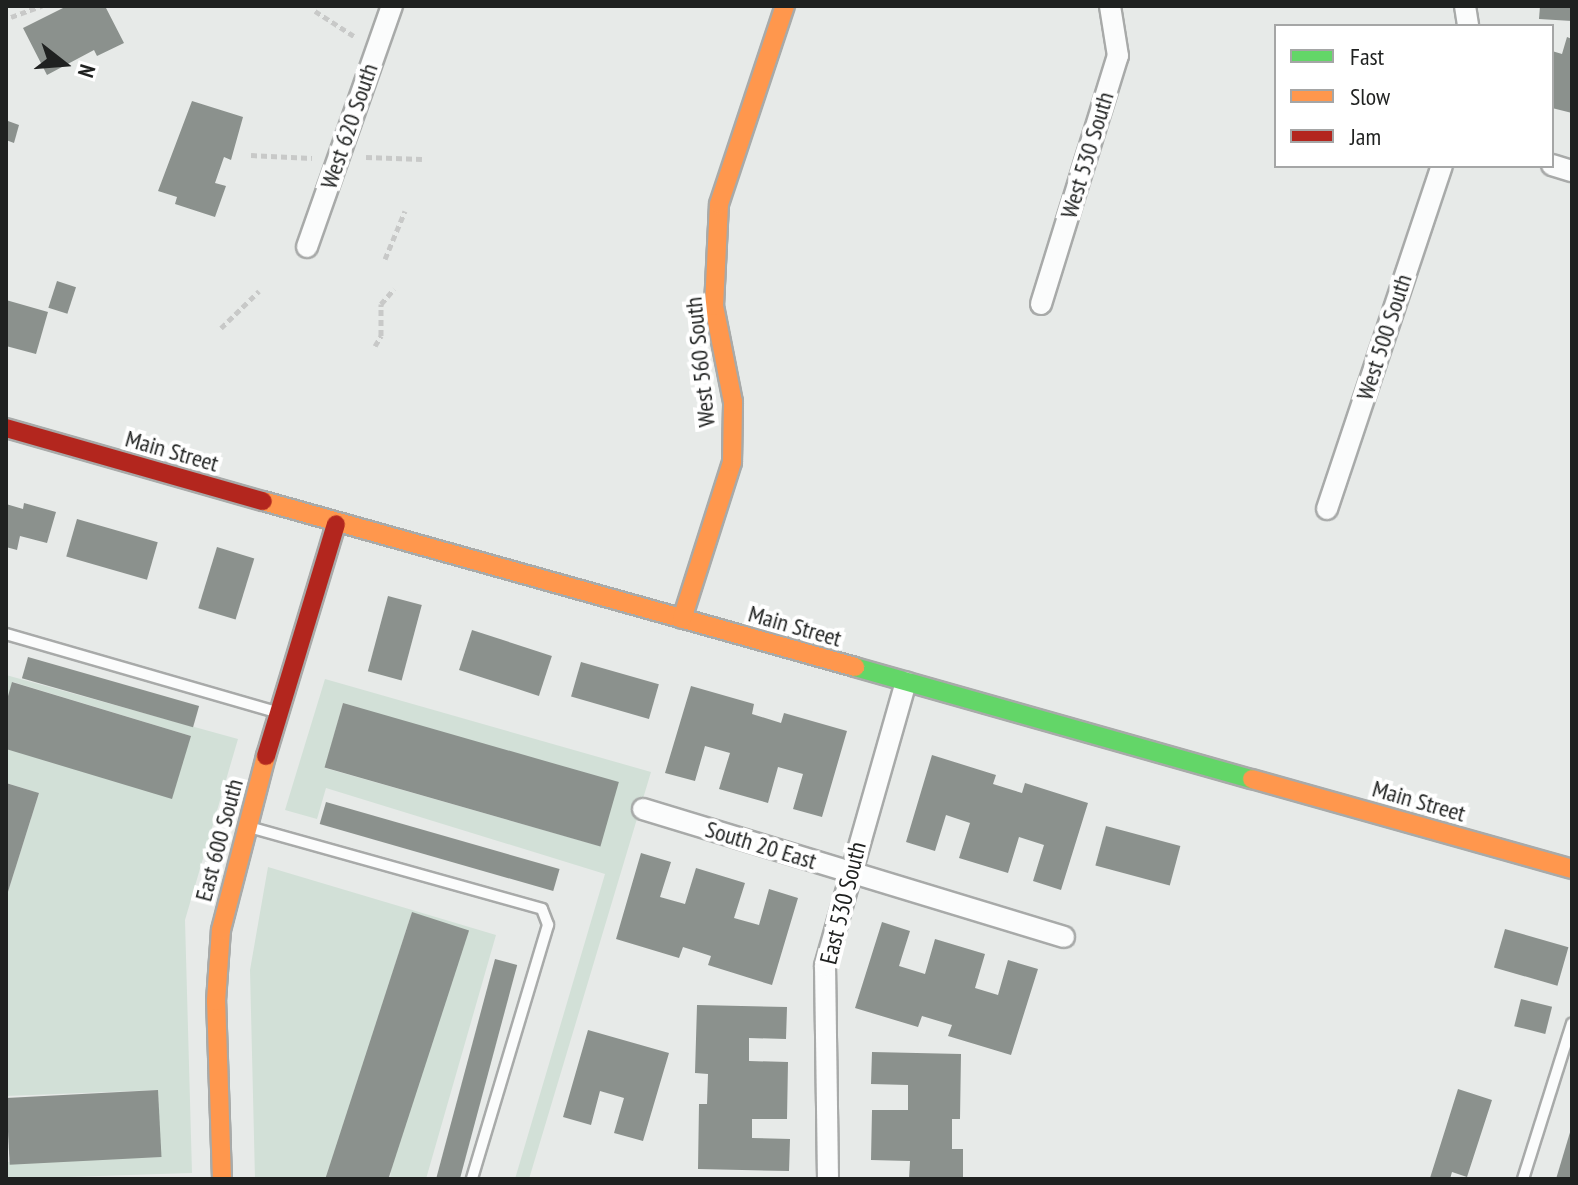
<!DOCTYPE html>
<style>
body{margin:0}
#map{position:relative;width:1578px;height:1185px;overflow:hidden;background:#e7eae8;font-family:"PT Sans Narrow",sans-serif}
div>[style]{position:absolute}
.green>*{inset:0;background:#d2e0d7}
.building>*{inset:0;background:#8b918d;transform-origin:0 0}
.path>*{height:5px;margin-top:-2.5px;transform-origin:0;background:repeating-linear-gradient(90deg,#c8c9c8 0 6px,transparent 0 10px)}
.roads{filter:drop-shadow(2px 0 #a8aaa9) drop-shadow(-2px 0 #a8aaa9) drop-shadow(0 2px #a8aaa9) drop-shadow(0 -2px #a8aaa9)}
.lane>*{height:10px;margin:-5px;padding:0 5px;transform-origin:5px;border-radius:5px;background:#fbfcfc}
.street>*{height:20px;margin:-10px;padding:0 10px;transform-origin:10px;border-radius:10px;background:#fbfcfc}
.fast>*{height:18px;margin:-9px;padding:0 9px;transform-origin:9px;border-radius:9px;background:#63d668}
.slow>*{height:18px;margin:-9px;padding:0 9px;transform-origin:9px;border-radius:9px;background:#ff974d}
.jam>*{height:18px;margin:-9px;padding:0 9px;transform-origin:9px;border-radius:9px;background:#b3261e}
span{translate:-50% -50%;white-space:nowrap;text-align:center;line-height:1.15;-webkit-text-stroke:8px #fff;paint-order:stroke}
.street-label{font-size:24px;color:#1f2120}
.frame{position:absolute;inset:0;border:8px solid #1f2120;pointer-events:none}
.legend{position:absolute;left:1274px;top:24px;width:280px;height:144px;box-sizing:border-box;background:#fff;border:2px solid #a5a6a6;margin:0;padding:10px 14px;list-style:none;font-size:24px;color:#1f2120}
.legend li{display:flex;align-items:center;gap:16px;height:40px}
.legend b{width:40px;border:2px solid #a5a6a6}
.north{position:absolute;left:24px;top:24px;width:80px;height:80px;-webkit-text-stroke:6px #fff;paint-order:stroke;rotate:107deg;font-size:22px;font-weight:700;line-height:32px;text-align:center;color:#1f2120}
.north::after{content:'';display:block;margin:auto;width:28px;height:36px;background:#1f2120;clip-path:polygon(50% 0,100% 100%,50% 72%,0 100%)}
</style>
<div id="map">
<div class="green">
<i style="clip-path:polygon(6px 675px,238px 739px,185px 920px,192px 1173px,6px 1179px,6px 1162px,160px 1157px,158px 1090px,6px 1096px,6px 898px,39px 793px,6px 783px,6px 749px,191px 736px,13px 682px,6px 703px)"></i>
<i style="clip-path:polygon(evenodd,325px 679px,651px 772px,529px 1179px,515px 1179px,605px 874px,326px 788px,317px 819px,285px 810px,325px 679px,343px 703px,600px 846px,325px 768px,343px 703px)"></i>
<i style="clip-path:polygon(268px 867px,496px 935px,426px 1179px,390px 1179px,412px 912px,327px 1179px,255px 1179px,250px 970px)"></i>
</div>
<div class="building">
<i style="clip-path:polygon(67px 6px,105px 6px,124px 43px,97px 56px,94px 50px,47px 75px,23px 28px)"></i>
<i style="clip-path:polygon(1540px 6px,1572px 6px,1572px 21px,1539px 19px)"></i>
<i style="clip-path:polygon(1567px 37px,1572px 39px,1572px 113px,1552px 108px,1552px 51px,1562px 54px)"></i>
<i style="clip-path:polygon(192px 101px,243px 117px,231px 160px,224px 157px,215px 183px,226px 186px,215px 217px,175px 204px,177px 197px,158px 191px)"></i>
<i style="clip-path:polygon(8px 121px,19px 125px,14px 143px,6px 140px)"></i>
<i style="left:57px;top:281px;width:20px;height:28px;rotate:18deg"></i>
<i style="clip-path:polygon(6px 300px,48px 312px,36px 354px,6px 346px)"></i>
<i style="clip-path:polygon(24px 503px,56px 512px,47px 543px,20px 536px,17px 550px,6px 547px,6px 504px,23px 509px)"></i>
<i style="left:77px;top:519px;width:84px;height:39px;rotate:16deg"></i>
<i style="left:217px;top:547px;width:39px;height:64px;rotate:17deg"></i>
<i style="left:388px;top:596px;width:35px;height:78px;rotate:15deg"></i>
<i style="left:472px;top:630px;width:84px;height:42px;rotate:18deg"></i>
<i style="left:28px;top:657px;width:178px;height:22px;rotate:16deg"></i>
<i style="left:581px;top:662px;width:81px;height:36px;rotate:16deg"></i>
<i style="clip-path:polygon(12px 682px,191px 736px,172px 799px,6px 749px,6px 703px)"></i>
<i style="clip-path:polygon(691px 686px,754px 704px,752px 714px,781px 723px,784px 713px,847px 731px,822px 817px,793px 809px,803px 774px,778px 767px,768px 803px,719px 789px,730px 753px,705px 746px,695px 781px,665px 773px)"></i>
<i style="left:343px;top:703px;width:287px;height:67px;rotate:16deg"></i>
<i style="clip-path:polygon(932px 755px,996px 775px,993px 784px,1022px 793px,1025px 783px,1088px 803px,1061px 890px,1033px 881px,1044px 845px,1019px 837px,1008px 873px,959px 858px,970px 823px,946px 815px,935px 851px,906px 842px)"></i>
<i style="clip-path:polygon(6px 783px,39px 793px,7px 895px,6px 895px)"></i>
<i style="left:326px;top:802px;width:243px;height:23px;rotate:16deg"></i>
<i style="left:1106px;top:826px;width:77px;height:41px;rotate:15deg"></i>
<i style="clip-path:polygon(641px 853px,671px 862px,660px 897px,685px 904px,696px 868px,745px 883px,734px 918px,759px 925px,769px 889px,798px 898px,772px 985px,708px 965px,711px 956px,683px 947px,679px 958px,616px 939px)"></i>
<i style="left:412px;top:912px;width:60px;height:280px;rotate:18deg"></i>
<i style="clip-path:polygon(882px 922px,910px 931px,899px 966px,925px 974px,935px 939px,985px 954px,975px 988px,998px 995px,1008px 960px,1038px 969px,1011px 1055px,948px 1036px,952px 1025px,922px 1016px,918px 1027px,855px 1008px)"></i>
<i style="left:1505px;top:929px;width:66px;height:40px;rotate:16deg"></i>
<i style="left:495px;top:959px;width:23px;height:229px;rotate:15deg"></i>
<i style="left:1521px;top:999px;width:32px;height:28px;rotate:14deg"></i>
<i style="clip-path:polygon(697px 1005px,787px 1007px,786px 1039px,749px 1038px,749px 1061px,788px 1062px,787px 1119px,752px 1119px,752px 1138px,790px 1139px,789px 1171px,698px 1169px,699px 1104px,707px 1104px,708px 1074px,695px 1073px)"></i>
<i style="clip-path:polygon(588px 1030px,669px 1053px,643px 1141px,614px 1133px,624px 1098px,600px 1091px,591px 1125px,563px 1117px)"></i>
<i style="clip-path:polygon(872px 1052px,961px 1054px,960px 1119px,952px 1119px,952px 1149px,963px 1149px,963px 1179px,909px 1179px,910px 1161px,871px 1160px,872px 1110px,908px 1110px,908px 1085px,871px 1084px)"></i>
<i style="clip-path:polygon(1458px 1089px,1492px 1100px,1467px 1177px,1452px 1172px,1450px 1179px,1434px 1179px,1430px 1178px)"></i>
<i style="left:158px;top:1090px;width:67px;height:152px;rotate:87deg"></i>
<i style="clip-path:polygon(1571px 1129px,1572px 1179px,1556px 1179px)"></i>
</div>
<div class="path">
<i style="left:315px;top:11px;width:46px;rotate:32.7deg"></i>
<i style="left:11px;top:17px;width:33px;rotate:-20deg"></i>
<i style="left:251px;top:155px;width:61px;rotate:2.8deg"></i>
<i style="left:366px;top:157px;width:56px;rotate:2deg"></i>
<i style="left:385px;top:259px;width:52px;rotate:-67.4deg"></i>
<i style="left:221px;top:328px;width:53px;rotate:-44.2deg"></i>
<i style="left:375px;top:346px;width:12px;rotate:-59deg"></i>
<i style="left:381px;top:336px;width:32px;rotate:-90deg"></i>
<i style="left:381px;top:304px;width:20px;rotate:-49deg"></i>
</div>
<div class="roads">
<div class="lane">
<i style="left:6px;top:634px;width:282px;rotate:16.1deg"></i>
<i style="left:249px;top:827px;width:304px;rotate:15.6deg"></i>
<i style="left:542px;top:909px;width:17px;rotate:69deg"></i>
<i style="left:548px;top:925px;width:265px;rotate:106.7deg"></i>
<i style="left:1523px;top:1179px;width:163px;rotate:-72.5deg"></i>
</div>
<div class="street">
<i style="left:1465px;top:6px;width:20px;rotate:81deg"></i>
<i style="left:1552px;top:165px;width:21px;rotate:17deg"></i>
<i style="left:307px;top:247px;width:256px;rotate:-70.6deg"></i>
<i style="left:1041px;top:304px;width:260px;rotate:-72.8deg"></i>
<i style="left:1118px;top:56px;width:51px;rotate:-99.1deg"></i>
<i style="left:1327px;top:509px;width:362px;rotate:-71.5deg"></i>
<i style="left:643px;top:809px;width:440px;rotate:16.9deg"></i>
<i style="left:828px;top:1179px;width:213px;rotate:-90.8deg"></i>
<i style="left:825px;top:966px;width:295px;rotate:-74.1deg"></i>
</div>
<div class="fast">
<i style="left:855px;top:667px;width:412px;rotate:15.8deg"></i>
</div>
<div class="slow">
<i style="left:263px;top:501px;width:615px;rotate:15.66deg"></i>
<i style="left:682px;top:619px;width:165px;rotate:-72.3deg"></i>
<i style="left:732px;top:462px;width:60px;rotate:-89deg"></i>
<i style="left:733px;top:402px;width:98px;rotate:-101.2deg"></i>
<i style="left:714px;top:306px;width:102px;rotate:-87.2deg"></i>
<i style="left:719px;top:204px;width:209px;rotate:-71.6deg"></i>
<i style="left:1252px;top:779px;width:332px;rotate:15.7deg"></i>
<i style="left:222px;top:1179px;width:178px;rotate:-91.9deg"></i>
<i style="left:216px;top:1001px;width:71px;rotate:-86deg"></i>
<i style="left:221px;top:930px;width:180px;rotate:-75.5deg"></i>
</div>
<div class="jam">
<i style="left:6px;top:428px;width:267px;rotate:15.9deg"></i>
<i style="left:266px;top:756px;width:242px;rotate:-73.2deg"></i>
</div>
</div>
<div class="street-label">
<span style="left:349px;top:126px;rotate:-71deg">West 620 South</span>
<span style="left:1087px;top:155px;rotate:-73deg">West 530 South</span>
<span style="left:1384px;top:337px;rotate:-72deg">West 500 South</span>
<span style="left:700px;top:362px;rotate:-96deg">West 560 South</span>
<span style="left:172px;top:451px;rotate:16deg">Main Street</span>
<span style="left:795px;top:626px;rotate:16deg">Main Street</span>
<span style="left:1419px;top:801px;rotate:16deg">Main Street</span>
<span style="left:219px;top:840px;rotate:-75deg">East 600 South</span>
<span style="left:761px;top:845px;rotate:17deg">South 20 East</span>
<span style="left:843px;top:903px;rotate:-76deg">East 530 South</span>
</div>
<div class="frame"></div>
<ul class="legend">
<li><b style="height:10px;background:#63d668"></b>Fast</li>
<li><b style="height:10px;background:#ff974d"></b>Slow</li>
<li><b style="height:10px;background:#b3261e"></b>Jam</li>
</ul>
<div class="north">N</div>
</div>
